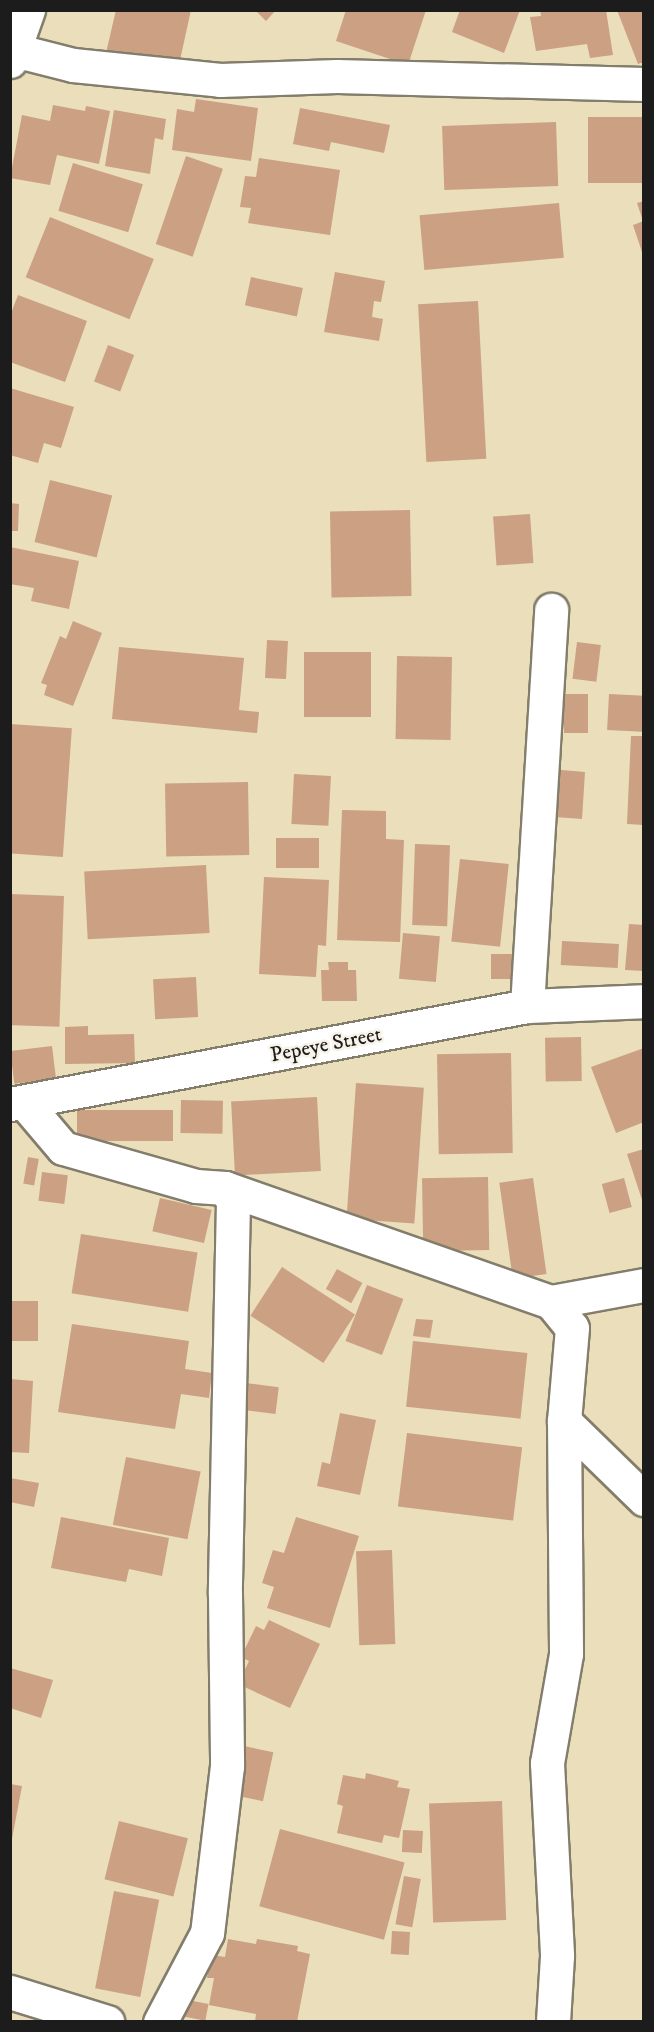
<!DOCTYPE html>
<style>
body{margin:0}
#map{position:relative;width:654px;height:2032px;overflow:hidden;background:#eadebb;font-family:"IM FELL DW Pica",serif}
div>[style]{position:absolute}
.building>*{inset:0;background:#cba083;transform-origin:0 0}
.roads{filter:drop-shadow(2px 0 #837d6c) drop-shadow(-2px 0 #837d6c) drop-shadow(0 2px #837d6c) drop-shadow(0 -2px #837d6c)}
.minor>*{height:33px;margin:-16.5px;padding:0 16.5px;transform-origin:16.5px;border-radius:16.5px;background:#fff}
span{translate:-50% -50%;white-space:nowrap;text-align:center;line-height:1.15;-webkit-text-stroke:5px #f7f3e8;paint-order:stroke}
.street-label{font-size:21px;color:#1c1c1c}
.frame{position:absolute;inset:0;border:12px solid #1c1c1c;pointer-events:none}
</style>
<div id="map">
<div class="building">
<i style="clip-path:polygon(116px 10px,191px 10px,178px 69px,106px 53px)"></i>
<i style="clip-path:polygon(255px 10px,276px 10px,266px 21px)"></i>
<i style="clip-path:polygon(346px 10px,426px 10px,408px 65px,336px 41px)"></i>
<i style="clip-path:polygon(460px 10px,520px 10px,504px 53px,452px 32px)"></i>
<i style="clip-path:polygon(540px 10px,606px 10px,613px 55px,590px 58px,587px 44px,536px 51px,530px 17px,541px 16px)"></i>
<i style="clip-path:polygon(617px 10px,644px 10px,644px 62px,638px 64px)"></i>
<i style="clip-path:polygon(196px 99px,258px 108px,251px 161px,172px 150px,177px 109px,194px 112px)"></i>
<i style="clip-path:polygon(53px 105px,85px 111px,86px 106px,110px 111px,99px 164px,57px 155px,50px 185px,10px 178px,22px 115px,50px 121px)"></i>
<i style="clip-path:polygon(300px 108px,390px 125px,384px 153px,331px 142px,329px 151px,293px 144px)"></i>
<i style="clip-path:polygon(114px 110px,166px 119px,163px 140px,155px 138px,150px 174px,105px 166px)"></i>
<i style="left:644px;top:117px;width:66px;height:56px;rotate:90deg"></i>
<i style="left:556px;top:122px;width:64px;height:114px;rotate:88deg"></i>
<i style="left:186px;top:156px;width:39px;height:93px;rotate:19deg"></i>
<i style="clip-path:polygon(259px 158px,340px 170px,330px 235px,248px 223px,251px 208px,240px 207px,245px 176px,256px 177px)"></i>
<i style="left:73px;top:163px;width:73px;height:50px;rotate:17deg"></i>
<i style="clip-path:polygon(644px 201px,644px 220px,643px 221px,637px 203px)"></i>
<i style="left:559px;top:203px;width:55px;height:140px;rotate:85deg"></i>
<i style="left:50px;top:217px;width:112px;height:65px;rotate:22deg"></i>
<i style="clip-path:polygon(644px 221px,644px 255px,643px 255px,633px 225px)"></i>
<i style="clip-path:polygon(335px 272px,385px 281px,381px 302px,374px 301px,372px 317px,383px 319px,379px 341px,324px 332px)"></i>
<i style="left:251px;top:277px;width:53px;height:29px;rotate:12deg"></i>
<i style="clip-path:polygon(18px 295px,87px 321px,65px 382px,10px 362px,10px 316px)"></i>
<i style="left:478px;top:301px;width:158px;height:60px;rotate:87deg"></i>
<i style="left:108px;top:345px;width:28px;height:39px;rotate:21deg"></i>
<i style="clip-path:polygon(10px 388px,74px 407px,61px 448px,44px 443px,38px 463px,10px 455px)"></i>
<i style="left:50px;top:480px;width:64px;height:64px;rotate:14deg"></i>
<i style="clip-path:polygon(10px 503px,19px 504px,18px 531px,10px 531px)"></i>
<i style="left:410px;top:510px;width:86px;height:80px;rotate:89deg"></i>
<i style="left:530px;top:514px;width:49px;height:37px;rotate:86deg"></i>
<i style="clip-path:polygon(10px 547px,79px 561px,69px 609px,31px 601px,34px 588px,10px 584px)"></i>
<i style="clip-path:polygon(73px 621px,102px 633px,73px 706px,44px 695px,47px 685px,41px 683px,60px 636px,66px 639px)"></i>
<i style="left:267px;top:640px;width:21px;height:38px;rotate:3deg"></i>
<i style="left:577px;top:642px;width:24px;height:37px;rotate:7deg"></i>
<i style="clip-path:polygon(119px 647px,244px 658px,239px 710px,259px 712px,257px 733px,112px 719px)"></i>
<i style="left:304px;top:652px;width:67px;height:65px"></i>
<i style="left:397px;top:656px;width:55px;height:83px;rotate:1deg"></i>
<i style="left:588px;top:694px;width:39px;height:24px;rotate:90deg"></i>
<i style="left:609px;top:694px;width:35px;height:36px;rotate:3deg"></i>
<i style="left:10px;top:724px;width:62px;height:129px;rotate:4deg"></i>
<i style="clip-path:polygon(631px 736px,644px 736px,644px 825px,627px 824px)"></i>
<i style="clip-path:polygon(550px 769px,585px 772px,582px 819px,555px 817px,557px 788px,549px 788px)"></i>
<i style="left:294px;top:774px;width:37px;height:50px;rotate:3deg"></i>
<i style="left:248px;top:782px;width:73px;height:83px;rotate:89deg"></i>
<i style="clip-path:polygon(342px 810px,386px 811px,386px 839px,404px 840px,400px 942px,337px 940px)"></i>
<i style="left:276px;top:838px;width:43px;height:30px"></i>
<i style="left:415px;top:844px;width:35px;height:81px;rotate:2deg"></i>
<i style="left:460px;top:859px;width:49px;height:83px;rotate:6deg"></i>
<i style="left:206px;top:865px;width:68px;height:122px;rotate:87deg"></i>
<i style="clip-path:polygon(264px 877px,329px 880px,326px 946px,318px 945px,316px 977px,259px 974px)"></i>
<i style="left:10px;top:894px;width:54px;height:131px;rotate:2deg"></i>
<i style="clip-path:polygon(629px 924px,644px 925px,644px 971px,625px 970px)"></i>
<i style="left:403px;top:933px;width:37px;height:46px;rotate:5deg"></i>
<i style="left:562px;top:941px;width:57px;height:24px;rotate:3deg"></i>
<i style="left:491px;top:954px;width:21px;height:25px"></i>
<i style="clip-path:polygon(328px 962px,348px 962px,348px 970px,356px 970px,357px 1001px,322px 1001px,321px 970px,329px 970px)"></i>
<i style="left:196px;top:977px;width:40px;height:43px;rotate:87deg"></i>
<i style="clip-path:polygon(88px 1026px,88px 1035px,134px 1034px,135px 1063px,65px 1064px,65px 1027px)"></i>
<i style="left:581px;top:1037px;width:44px;height:36px;rotate:89deg"></i>
<i style="left:52px;top:1046px;width:33px;height:42px;rotate:83deg"></i>
<i style="clip-path:polygon(644px 1048px,644px 1122px,616px 1133px,591px 1067px)"></i>
<i style="left:511px;top:1053px;width:100px;height:74px;rotate:89deg"></i>
<i style="left:356px;top:1083px;width:68px;height:136px;rotate:4deg"></i>
<i style="left:317px;top:1097px;width:74px;height:86px;rotate:87deg"></i>
<i style="left:181px;top:1100px;width:42px;height:33px;rotate:1deg"></i>
<i style="left:77px;top:1110px;width:96px;height:31px"></i>
<i style="clip-path:polygon(644px 1149px,644px 1203px,643px 1203px,627px 1154px)"></i>
<i style="left:28px;top:1157px;width:11px;height:27px;rotate:10deg"></i>
<i style="left:42px;top:1172px;width:26px;height:29px;rotate:7deg"></i>
<i style="left:488px;top:1177px;width:73px;height:66px;rotate:89deg"></i>
<i style="left:533px;top:1178px;width:97px;height:34px;rotate:82deg"></i>
<i style="left:624px;top:1178px;width:30px;height:23px;rotate:75deg"></i>
<i style="left:160px;top:1198px;width:53px;height:34px;rotate:13deg"></i>
<i style="left:81px;top:1234px;width:118px;height:60px;rotate:9deg"></i>
<i style="left:282px;top:1267px;width:87px;height:58px;rotate:33deg"></i>
<i style="left:337px;top:1269px;width:29px;height:23px;rotate:29deg"></i>
<i style="left:367px;top:1285px;width:39px;height:60px;rotate:21deg"></i>
<i style="left:11px;top:1301px;width:27px;height:40px"></i>
<i style="clip-path:polygon(416px 1319px,433px 1320px,430px 1338px,413px 1336px)"></i>
<i style="clip-path:polygon(72px 1324px,189px 1341px,185px 1369px,212px 1373px,209px 1398px,181px 1394px,175px 1429px,58px 1412px)"></i>
<i style="left:413px;top:1341px;width:115px;height:66px;rotate:6deg"></i>
<i style="clip-path:polygon(10px 1379px,33px 1381px,29px 1453px,10px 1452px)"></i>
<i style="left:245px;top:1383px;width:34px;height:27px;rotate:7deg"></i>
<i style="clip-path:polygon(340px 1413px,376px 1420px,360px 1495px,317px 1486px,322px 1462px,330px 1464px)"></i>
<i style="left:407px;top:1433px;width:116px;height:74px;rotate:7deg"></i>
<i style="left:126px;top:1457px;width:76px;height:69px;rotate:11deg"></i>
<i style="clip-path:polygon(10px 1478px,39px 1483px,34px 1507px,10px 1502px)"></i>
<i style="clip-path:polygon(61px 1517px,169px 1538px,162px 1576px,129px 1569px,126px 1582px,51px 1568px)"></i>
<i style="clip-path:polygon(296px 1517px,359px 1536px,330px 1628px,267px 1608px,274px 1587px,262px 1583px,273px 1550px,284px 1553px)"></i>
<i style="left:392px;top:1550px;width:94px;height:36px;rotate:88deg"></i>
<i style="clip-path:polygon(269px 1620px,320px 1644px,290px 1708px,238px 1684px,249px 1661px,241px 1657px,256px 1626px,264px 1630px)"></i>
<i style="clip-path:polygon(10px 1668px,53px 1680px,41px 1718px,10px 1708px)"></i>
<i style="left:244px;top:1746px;width:30px;height:50px;rotate:12deg"></i>
<i style="clip-path:polygon(366px 1773px,399px 1781px,397px 1787px,410px 1789px,399px 1838px,384px 1835px,382px 1843px,337px 1833px,343px 1806px,337px 1804px,343px 1775px,365px 1779px)"></i>
<i style="clip-path:polygon(10px 1784px,22px 1786px,12px 1839px,10px 1839px)"></i>
<i style="left:502px;top:1801px;width:119px;height:73px;rotate:88deg"></i>
<i style="left:119px;top:1821px;width:71px;height:60px;rotate:14deg"></i>
<i style="left:280px;top:1829px;width:129px;height:80px;rotate:15deg"></i>
<i style="left:403px;top:1830px;width:20px;height:22px;rotate:3deg"></i>
<i style="left:404px;top:1876px;width:17px;height:49px;rotate:10deg"></i>
<i style="left:114px;top:1891px;width:46px;height:99px;rotate:11deg"></i>
<i style="left:392px;top:1931px;width:18px;height:23px;rotate:3deg"></i>
<i style="clip-path:polygon(228px 1939px,256px 1944px,257px 1939px,298px 1946px,297px 1951px,310px 1954px,297px 2022px,255px 2022px,256px 2014px,209px 2005px,214px 1978px,207px 1978px,212px 1955px,225px 1957px)"></i>
<i style="left:183px;top:1999px;width:26px;height:17px;rotate:11deg"></i>
</div>
<div class="roads">
<div class="minor">
<i style="left:14px;top:50px;width:61px;rotate:14.3deg"></i>
<i style="left:73px;top:65px;width:148px;rotate:5.8deg"></i>
<i style="left:220px;top:80px;width:117px;rotate:-2deg"></i>
<i style="left:337px;top:76px;width:307px;rotate:1.5deg"></i>
<i style="left:10px;top:61px;width:54px;rotate:-70.6deg"></i>
<i style="left:527px;top:1006px;width:397px;rotate:-86.5deg"></i>
<i style="left:24px;top:1102px;width:60px;rotate:49.7deg"></i>
<i style="left:63px;top:1148px;width:138px;rotate:15.9deg"></i>
<i style="left:196px;top:1186px;width:29px;rotate:4deg"></i>
<i style="left:225px;top:1188px;width:15px;rotate:58deg"></i>
<i style="left:233px;top:1201px;width:393px;rotate:91.2deg"></i>
<i style="left:225px;top:1594px;width:172px;rotate:89.3deg"></i>
<i style="left:227px;top:1766px;width:168px;rotate:96.8deg"></i>
<i style="left:207px;top:1933px;width:101px;rotate:117.8deg"></i>
<i style="left:10px;top:1104px;width:526px;rotate:-10.73deg"></i>
<i style="left:527px;top:1006px;width:117px;rotate:-2.4deg"></i>
<i style="left:225px;top:1188px;width:345px;rotate:19.3deg"></i>
<i style="left:551px;top:1302px;width:33px;rotate:51deg"></i>
<i style="left:572px;top:1328px;width:93px;rotate:94.9deg"></i>
<i style="left:564px;top:1421px;width:233px;rotate:89.5deg"></i>
<i style="left:566px;top:1654px;width:111px;rotate:99.9deg"></i>
<i style="left:547px;top:1763px;width:193px;rotate:87deg"></i>
<i style="left:557px;top:1956px;width:66px;rotate:93.5deg"></i>
<i style="left:551px;top:1302px;width:95px;rotate:-10.4deg"></i>
<i style="left:564px;top:1421px;width:112px;rotate:44.3deg"></i>
<i style="left:10px;top:1992px;width:102px;rotate:17.2deg"></i>
</div>
</div>
<div class="street-label">
<span style="left:326px;top:1045px;rotate:-11deg">Pepeye Street</span>
</div>
<div class="frame"></div>
</div>
